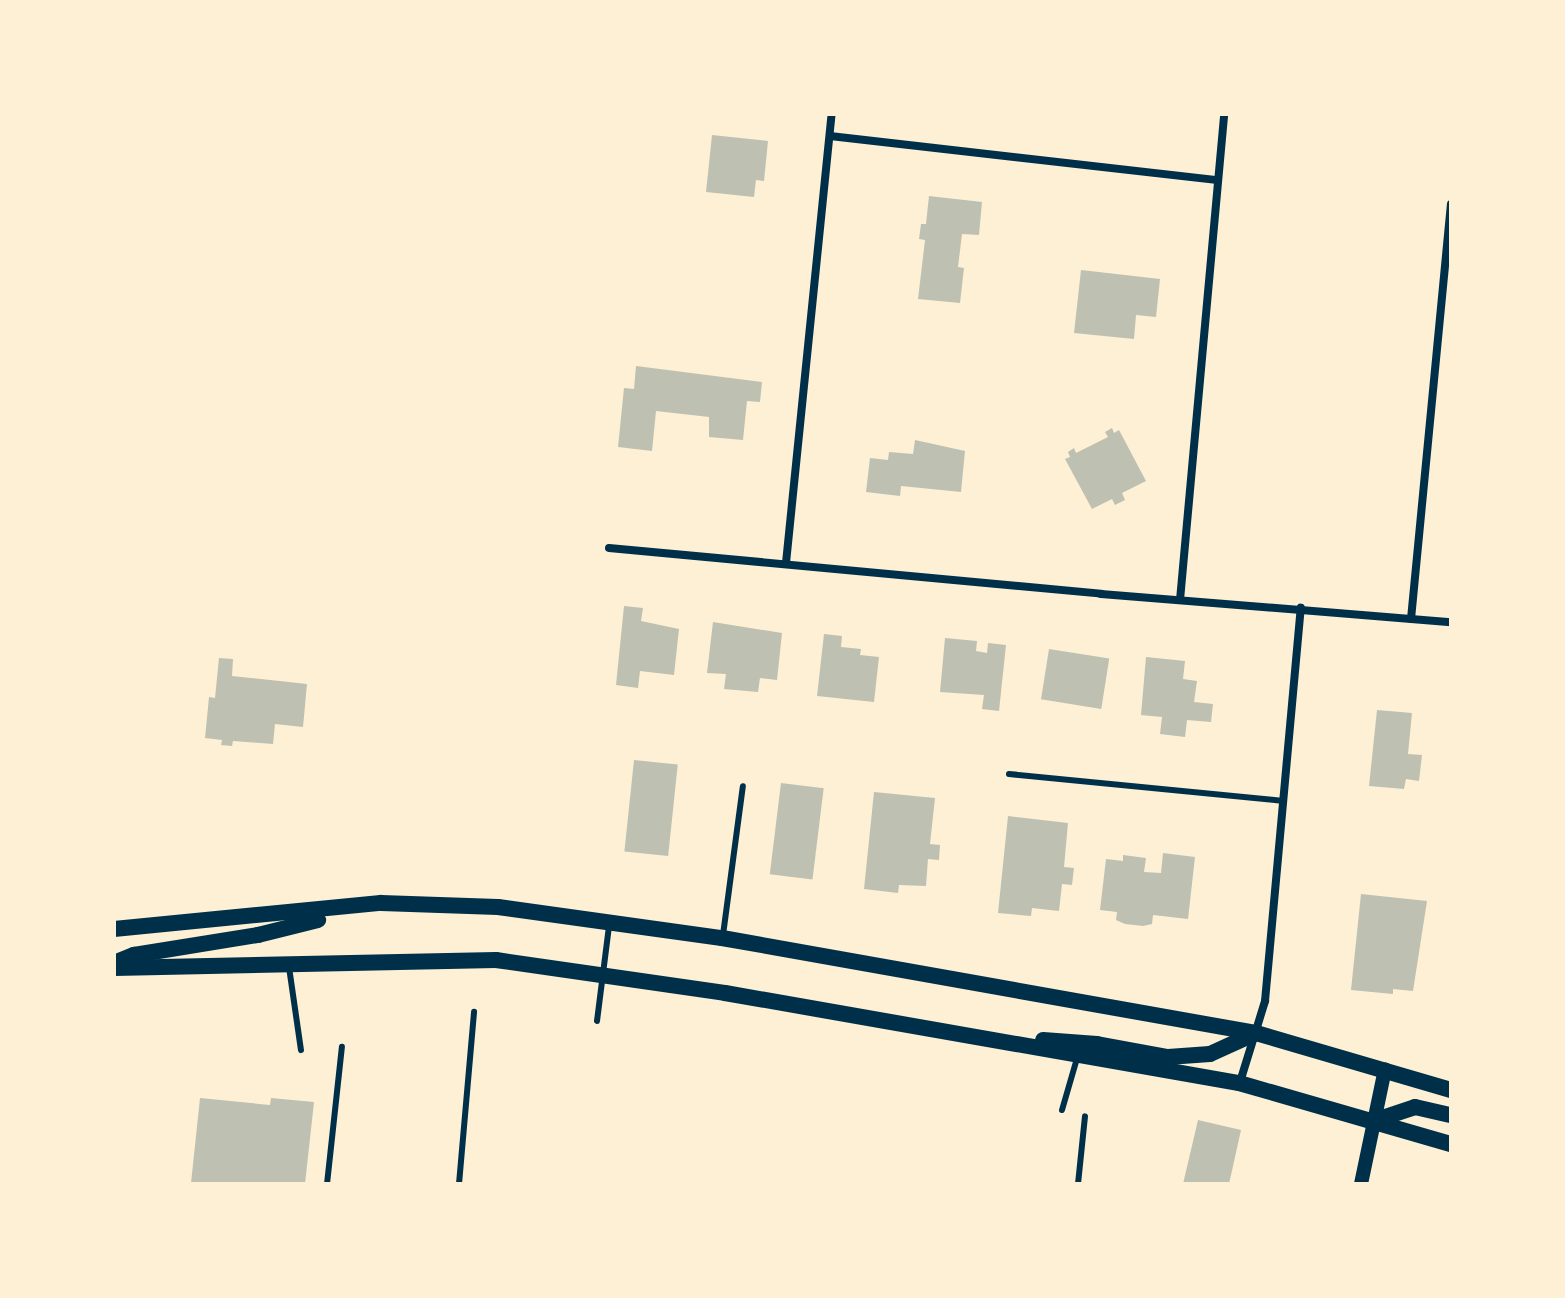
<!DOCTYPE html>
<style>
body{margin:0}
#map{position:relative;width:1565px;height:1298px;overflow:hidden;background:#fdf0d5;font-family:Barlow,sans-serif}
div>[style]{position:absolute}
.building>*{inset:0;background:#bec0b2;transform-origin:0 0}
.service>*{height:6px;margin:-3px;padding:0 3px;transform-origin:3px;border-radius:3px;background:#003049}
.minor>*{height:8px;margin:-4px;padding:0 4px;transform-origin:4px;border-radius:4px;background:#003049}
.tertiary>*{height:14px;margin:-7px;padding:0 7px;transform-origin:7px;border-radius:7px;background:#003049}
.secondary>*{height:16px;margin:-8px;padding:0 8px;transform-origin:8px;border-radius:8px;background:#003049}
span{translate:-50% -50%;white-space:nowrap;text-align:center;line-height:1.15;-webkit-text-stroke:7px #fdf0d5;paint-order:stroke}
.frame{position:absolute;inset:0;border:116px solid #fdf0d5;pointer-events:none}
</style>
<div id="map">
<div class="building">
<i style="clip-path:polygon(712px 135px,768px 141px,764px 181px,756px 180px,754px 197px,706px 192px)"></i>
<i style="clip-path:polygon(929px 196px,982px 202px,979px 235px,962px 234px,958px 267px,964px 268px,960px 303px,918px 299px,925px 240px,919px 239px,921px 224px,926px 224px)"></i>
<i style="clip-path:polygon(1081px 270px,1160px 279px,1156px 317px,1136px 315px,1134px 339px,1074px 333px)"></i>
<i style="clip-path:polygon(636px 366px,762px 382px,760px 402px,747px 401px,743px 440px,709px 437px,709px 417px,656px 411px,652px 451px,618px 447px,624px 388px,634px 389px)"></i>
<i style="clip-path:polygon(1112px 428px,1114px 433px,1119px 430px,1146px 481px,1122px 493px,1125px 500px,1115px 505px,1112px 499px,1092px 509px,1065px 459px,1070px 457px,1068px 452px,1074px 448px,1076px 453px,1108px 437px,1105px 432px)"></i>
<i style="clip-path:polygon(915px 440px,965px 451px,961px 492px,901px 486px,900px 496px,866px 492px,870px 458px,888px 460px,889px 452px,913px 454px)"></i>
<i style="clip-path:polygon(624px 606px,643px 608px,641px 621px,679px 629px,674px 675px,640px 671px,638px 688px,616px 685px)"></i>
<i style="clip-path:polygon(713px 622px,782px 633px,777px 680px,760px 678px,758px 692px,724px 689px,726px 674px,707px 673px)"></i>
<i style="clip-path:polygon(824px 634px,842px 636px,841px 647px,861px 649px,860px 655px,879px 657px,874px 702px,817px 696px)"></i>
<i style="clip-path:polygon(945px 638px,977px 641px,976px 651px,987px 653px,988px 643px,1006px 645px,999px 711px,982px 709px,984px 695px,940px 692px)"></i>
<i style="left:1049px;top:649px;width:61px;height:51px;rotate:9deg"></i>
<i style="clip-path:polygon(1146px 657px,1185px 661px,1183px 679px,1197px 681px,1194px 702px,1213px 704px,1211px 722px,1187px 720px,1185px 737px,1160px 734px,1162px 717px,1141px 715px)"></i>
<i style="clip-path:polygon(219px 658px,233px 659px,232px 676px,307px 684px,303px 727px,275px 724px,273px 744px,233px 741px,232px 746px,221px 745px,222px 740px,205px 738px,209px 697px,215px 698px)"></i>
<i style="clip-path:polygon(1377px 710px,1412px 713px,1408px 754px,1422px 755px,1419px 781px,1406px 779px,1404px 789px,1369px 786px)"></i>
<i style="left:634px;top:760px;width:44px;height:92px;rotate:6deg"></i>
<i style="left:781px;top:783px;width:43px;height:92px;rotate:7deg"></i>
<i style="clip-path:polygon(874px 792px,935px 798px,930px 844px,940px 845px,939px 860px,928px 859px,926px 886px,899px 885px,898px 893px,864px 889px)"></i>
<i style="clip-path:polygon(1008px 816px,1068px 823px,1064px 867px,1074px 868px,1072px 885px,1062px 884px,1059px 911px,1032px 908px,1031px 916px,998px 913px)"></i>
<i style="clip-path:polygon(1163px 853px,1195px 857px,1188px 919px,1153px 915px,1152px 924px,1143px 926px,1125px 924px,1116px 920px,1117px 912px,1100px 910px,1106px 859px,1123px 861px,1123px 855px,1146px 858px,1144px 872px,1161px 873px)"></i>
<i style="clip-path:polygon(1361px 894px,1427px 901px,1413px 991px,1393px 989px,1393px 994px,1351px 990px)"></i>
<i style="clip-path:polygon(200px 1098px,270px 1105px,271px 1098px,314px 1102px,305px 1184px,191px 1183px)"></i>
<i style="clip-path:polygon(1198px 1120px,1241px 1130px,1229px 1184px,1183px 1184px)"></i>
</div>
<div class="service">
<i style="left:1009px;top:774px;width:276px;rotate:5.6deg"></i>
<i style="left:723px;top:935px;width:150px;rotate:-82.4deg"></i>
<i style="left:289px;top:967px;width:84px;rotate:81.8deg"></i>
<i style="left:597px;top:1021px;width:96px;rotate:-82.8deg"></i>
<i style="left:1062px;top:1110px;width:57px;rotate:-73.8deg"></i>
<i style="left:327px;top:1184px;width:138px;rotate:-83.8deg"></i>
<i style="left:459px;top:1184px;width:173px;rotate:-85deg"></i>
<i style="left:1078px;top:1184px;width:68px;rotate:-84.1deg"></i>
</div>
<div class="minor">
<i style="left:830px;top:136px;width:390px;rotate:6.5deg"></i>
<i style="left:609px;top:548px;width:494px;rotate:5.3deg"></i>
<i style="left:1101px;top:594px;width:351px;rotate:4.6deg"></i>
<i style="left:786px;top:563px;width:451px;rotate:-84.2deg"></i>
<i style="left:1180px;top:600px;width:488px;rotate:-84.8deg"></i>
<i style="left:1411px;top:619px;width:417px;rotate:-84.5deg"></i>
<i style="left:1240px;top:1082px;width:85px;rotate:-72.8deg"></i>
<i style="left:1265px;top:1001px;width:395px;rotate:-84.8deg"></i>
</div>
<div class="tertiary">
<i style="left:1361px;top:1184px;width:117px;rotate:-78.2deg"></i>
</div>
<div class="secondary">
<i style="left:114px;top:929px;width:268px;rotate:-5.6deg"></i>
<i style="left:381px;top:903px;width:117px;rotate:2deg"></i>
<i style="left:498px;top:907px;width:226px;rotate:7.9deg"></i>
<i style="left:722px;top:938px;width:542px;rotate:10.09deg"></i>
<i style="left:1256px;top:1033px;width:203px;rotate:16.3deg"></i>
<i style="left:114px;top:963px;width:22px;rotate:-22deg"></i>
<i style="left:134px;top:955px;width:126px;rotate:-9.2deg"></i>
<i style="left:258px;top:935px;width:62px;rotate:-14deg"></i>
<i style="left:114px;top:968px;width:382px;rotate:-1.2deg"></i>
<i style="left:496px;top:960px;width:231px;rotate:8.2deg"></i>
<i style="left:725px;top:993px;width:522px;rotate:9.93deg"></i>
<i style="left:1239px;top:1083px;width:221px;rotate:16.1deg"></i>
<i style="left:1043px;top:1040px;width:54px;rotate:4.2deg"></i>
<i style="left:1097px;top:1044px;width:72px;rotate:10.4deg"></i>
<i style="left:1168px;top:1057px;width:42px;rotate:-4.1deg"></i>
<i style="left:1210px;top:1054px;width:51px;rotate:-24.5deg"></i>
<i style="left:1376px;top:1120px;width:41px;rotate:-18.4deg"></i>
<i style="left:1415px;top:1107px;width:37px;rotate:13deg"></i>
</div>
<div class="frame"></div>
</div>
